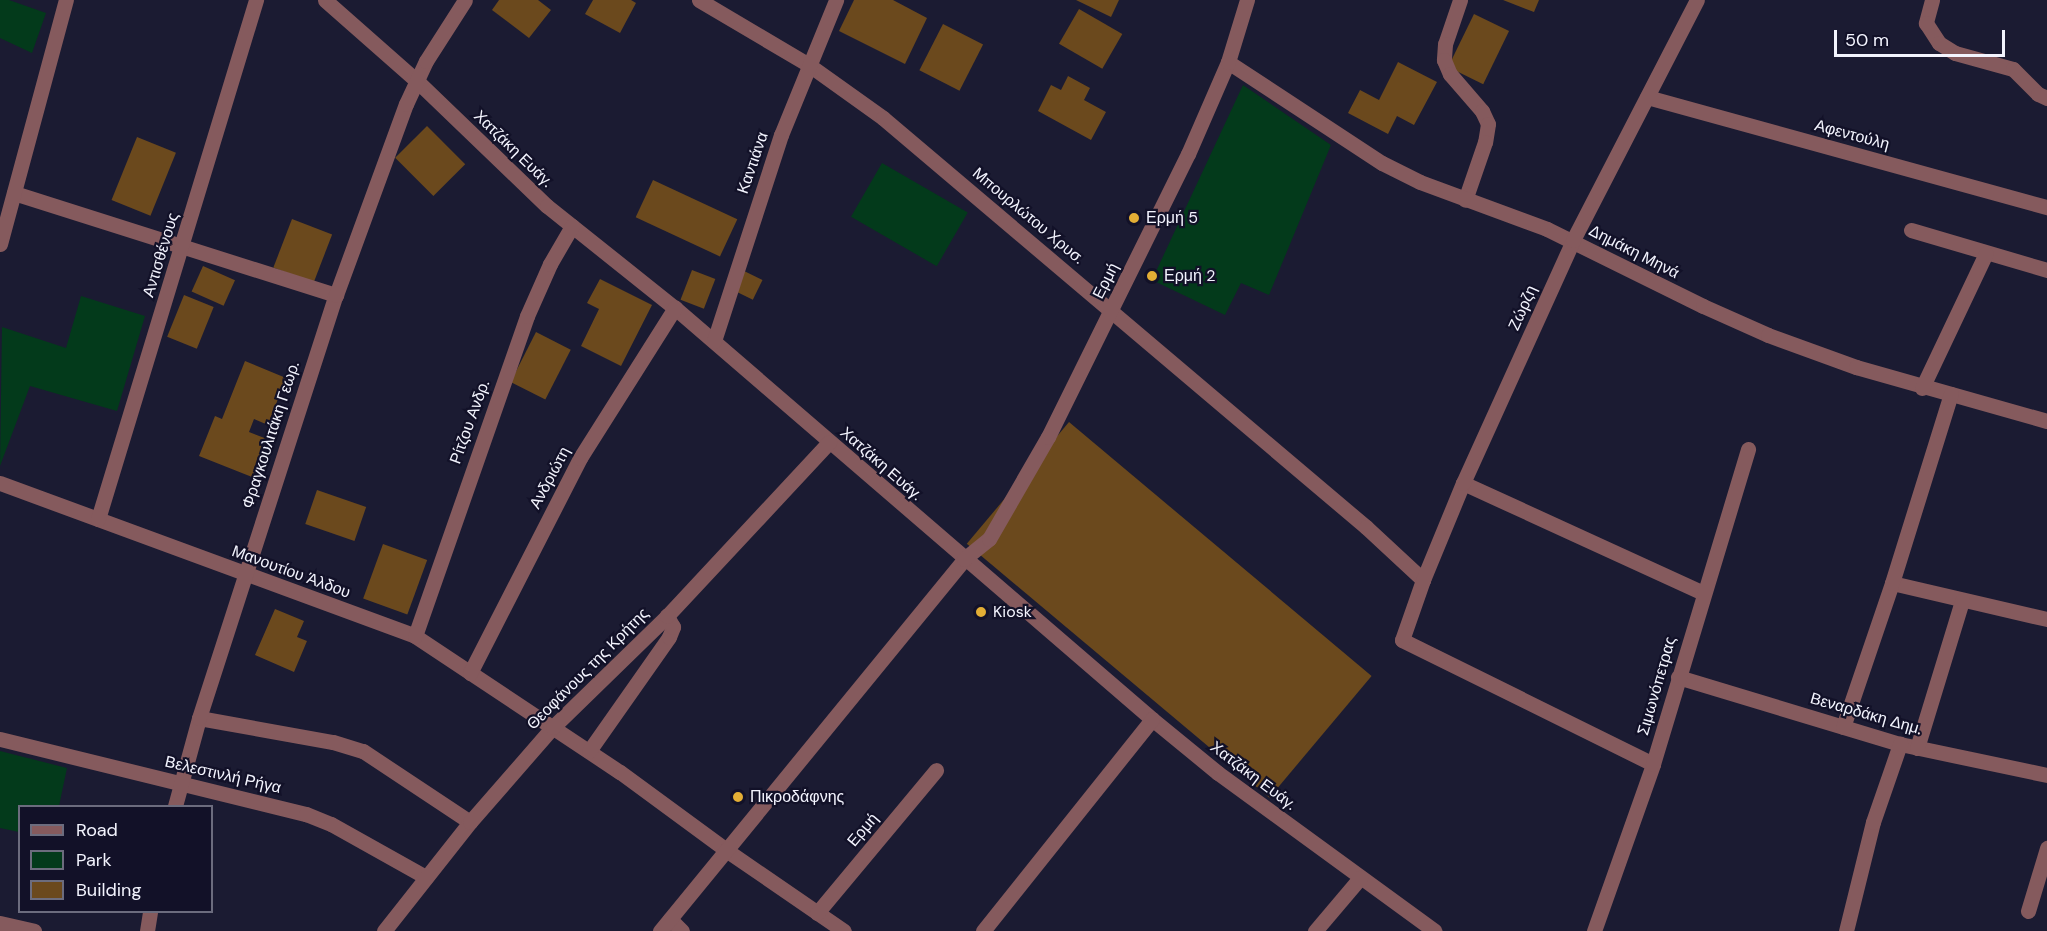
<!DOCTYPE html>
<meta charset="utf-8">
<style>
body{margin:0}
#map{position:relative;width:2047px;height:931px;overflow:hidden;background:#1b1b32;font-family:"DM Sans",sans-serif}
div>[style]{position:absolute}
.green>*{inset:0;background:#033a1b;transform-origin:0 0}
.building>*{inset:0;background:#6b491d;transform-origin:0 0}
.minor>*{height:15px;margin:-7.5px;padding:0 7.5px;transform-origin:7.5px;border-radius:7.5px;background:#855a5d}
.dots>*{width:16px;height:16px;translate:-50% -50%;box-sizing:border-box;border:3px solid #121128;border-radius:50%}
span{translate:-50% -50%;white-space:nowrap;text-align:center;line-height:1.15;-webkit-text-stroke:4.5px #121128;paint-order:stroke}
.street-label{font-size:16px;color:#f3f4fe}
.poi-label{font-size:16px;color:#f3f4fe}
.left{translate:0 -50%;text-align:left}
.legend{position:absolute;left:18px;top:805px;width:195px;height:108px;box-sizing:border-box;background:#121128;border:2px solid #6c6c7e;margin:0;padding:8px 10px;list-style:none;font-size:18px;color:#f3f4fe}
.legend li{display:flex;align-items:center;gap:12px;height:30px}
.legend b{width:30px;border:2px solid #6c6c7e}
.scale{position:absolute;left:1834px;top:30px;width:171px;height:27px;box-sizing:border-box;border:3px solid #f3f4fe;border-top:0;padding-left:8px;font-size:18px;line-height:21px;white-space:nowrap;color:#f3f4fe;-webkit-text-stroke:4px #121128;paint-order:stroke}
</style>
<div id="map">
<div class="green">
<i style="clip-path:polygon(0 0,9px 0,46px 13px,32px 53px,0 38px)"></i>
<i style="clip-path:polygon(1243px 85px,1331px 145px,1269px 295px,1241px 283px,1225px 315px,1152px 280px)"></i>
<i style="left:882px;top:163px;width:99px;height:62px;rotate:30deg"></i>
<i style="clip-path:polygon(81px 296px,145px 316px,117px 411px,30px 386px,0 466px,2px 327px,66px 348px)"></i>
<i style="clip-path:polygon(0 751px,67px 768px,59px 806px,20px 806px,19px 832px,0 828px)"></i>
</div>
<div class="building">
<i style="clip-path:polygon(499px 0,538px 0,551px 10px,529px 38px,492px 10px)"></i>
<i style="clip-path:polygon(593px 0,631px 0,636px 3px,620px 33px,585px 14px)"></i>
<i style="clip-path:polygon(854px 0,893px 0,927px 18px,905px 64px,839px 31px)"></i>
<i style="clip-path:polygon(1076px 0,1119px 0,1111px 17px)"></i>
<i style="clip-path:polygon(1503px 0,1539px 0,1534px 12px)"></i>
<i style="left:1079px;top:9px;width:50px;height:40px;rotate:30deg"></i>
<i style="left:1474px;top:14px;width:39px;height:59px;rotate:26deg"></i>
<i style="left:943px;top:24px;width:45px;height:52px;rotate:27deg"></i>
<i style="clip-path:polygon(1398px 62px,1437px 82px,1414px 125px,1397px 116px,1388px 134px,1348px 113px,1360px 90px,1379px 100px)"></i>
<i style="clip-path:polygon(1068px 76px,1090px 88px,1084px 100px,1106px 112px,1091px 140px,1038px 111px,1051px 85px,1061px 90px)"></i>
<i style="left:427px;top:126px;width:54px;height:45px;rotate:45deg"></i>
<i style="left:137px;top:137px;width:42px;height:68px;rotate:22deg"></i>
<i style="left:653px;top:180px;width:93px;height:41px;rotate:25deg"></i>
<i style="left:292px;top:219px;width:43px;height:52px;rotate:21deg"></i>
<i style="left:203px;top:266px;width:35px;height:28px;rotate:24deg"></i>
<i style="left:740px;top:269px;width:25px;height:22px;rotate:26deg"></i>
<i style="left:692px;top:270px;width:25px;height:32px;rotate:21deg"></i>
<i style="clip-path:polygon(600px 279px,652px 305px,621px 366px,581px 346px,599px 309px,587px 303px)"></i>
<i style="left:184px;top:295px;width:32px;height:45px;rotate:22deg"></i>
<i style="left:536px;top:332px;width:39px;height:56px;rotate:27deg"></i>
<i style="clip-path:polygon(245px 361px,286px 378px,268px 425px,254px 419px,249px 432px,267px 439px,252px 477px,199px 456px,215px 416px,222px 419px)"></i>
<i style="left:1069px;top:422px;width:395px;height:159px;rotate:40deg"></i>
<i style="left:317px;top:490px;width:52px;height:36px;rotate:19deg"></i>
<i style="left:383px;top:544px;width:47px;height:58px;rotate:20deg"></i>
<i style="clip-path:polygon(275px 609px,304px 621px,297px 637px,307px 641px,294px 672px,255px 655px)"></i>
</div>
<div class="minor">
<i style="left:325px;top:0;width:123px;rotate:41.4deg"></i>
<i style="left:417px;top:81px;width:180px;rotate:43.9deg"></i>
<i style="left:547px;top:206px;width:164px;rotate:38.6deg"></i>
<i style="left:675px;top:308px;width:630px;rotate:40.75deg"></i>
<i style="left:1152px;top:719px;width:85px;rotate:39.3deg"></i>
<i style="left:1218px;top:773px;width:268px;rotate:36.1deg"></i>
<i style="left:699px;top:0;width:128px;rotate:30.6deg"></i>
<i style="left:809px;top:65px;width:91px;rotate:35.6deg"></i>
<i style="left:883px;top:118px;width:633px;rotate:40.26deg"></i>
<i style="left:1366px;top:527px;width:78px;rotate:42.9deg"></i>
<i style="left:1460px;top:0;width:46px;rotate:108.8deg"></i>
<i style="left:1445px;top:44px;width:16px;rotate:94deg"></i>
<i style="left:1444px;top:60px;width:15px;rotate:67deg"></i>
<i style="left:1450px;top:74px;width:49px;rotate:49.1deg"></i>
<i style="left:1482px;top:111px;width:14px;rotate:65deg"></i>
<i style="left:1488px;top:124px;width:18px;rotate:99deg"></i>
<i style="left:1485px;top:142px;width:61px;rotate:109deg"></i>
<i style="left:1932px;top:0;width:24px;rotate:105deg"></i>
<i style="left:1926px;top:23px;width:24px;rotate:57deg"></i>
<i style="left:1939px;top:43px;width:19px;rotate:32deg"></i>
<i style="left:1955px;top:53px;width:60px;rotate:15.4deg"></i>
<i style="left:2013px;top:69px;width:35px;rotate:45deg"></i>
<i style="left:2038px;top:94px;width:10px;rotate:24deg"></i>
<i style="left:1228px;top:62px;width:184px;rotate:33.3deg"></i>
<i style="left:1382px;top:163px;width:42px;rotate:26.6deg"></i>
<i style="left:1420px;top:182px;width:135px;rotate:20.3deg"></i>
<i style="left:1547px;top:229px;width:174px;rotate:26.3deg"></i>
<i style="left:1703px;top:306px;width:71px;rotate:24deg"></i>
<i style="left:1768px;top:335px;width:94px;rotate:20deg"></i>
<i style="left:1856px;top:367px;width:198px;rotate:15.8deg"></i>
<i style="left:1647px;top:97px;width:415px;rotate:15.4deg"></i>
<i style="left:14px;top:193px;width:338px;rotate:17.6deg"></i>
<i style="left:1911px;top:230px;width:142px;rotate:16.4deg"></i>
<i style="left:0;top:244px;width:253px;rotate:-74.9deg"></i>
<i style="left:714px;top:341px;width:217px;rotate:-72deg"></i>
<i style="left:781px;top:135px;width:146px;rotate:-67.8deg"></i>
<i style="left:1922px;top:388px;width:149px;rotate:-64.6deg"></i>
<i style="left:0;top:483px;width:442px;rotate:20.2deg"></i>
<i style="left:415px;top:636px;width:246px;rotate:33.6deg"></i>
<i style="left:620px;top:772px;width:132px;rotate:36.3deg"></i>
<i style="left:726px;top:850px;width:143px;rotate:34.5deg"></i>
<i style="left:1463px;top:483px;width:264px;rotate:24.6deg"></i>
<i style="left:98px;top:519px;width:543px;rotate:-73.07deg"></i>
<i style="left:1892px;top:583px;width:159px;rotate:13.1deg"></i>
<i style="left:415px;top:636px;width:339px;rotate:-70.7deg"></i>
<i style="left:527px;top:316px;width:57px;rotate:-66.1deg"></i>
<i style="left:550px;top:264px;width:44px;rotate:-59.9deg"></i>
<i style="left:470px;top:673px;width:242px;rotate:-62.9deg"></i>
<i style="left:580px;top:458px;width:178px;rotate:-57.7deg"></i>
<i style="left:1678px;top:677px;width:232px;rotate:16.8deg"></i>
<i style="left:1900px;top:744px;width:150px;rotate:11.9deg"></i>
<i style="left:199px;top:718px;width:136px;rotate:10.2deg"></i>
<i style="left:333px;top:742px;width:31px;rotate:17deg"></i>
<i style="left:363px;top:751px;width:128px;rotate:33.6deg"></i>
<i style="left:1843px;top:727px;width:152px;rotate:-71.2deg"></i>
<i style="left:1892px;top:583px;width:198px;rotate:-72.7deg"></i>
<i style="left:0;top:739px;width:315px;rotate:13.8deg"></i>
<i style="left:306px;top:814px;width:27px;rotate:22deg"></i>
<i style="left:331px;top:824px;width:109px;rotate:29.2deg"></i>
<i style="left:1917px;top:748px;width:154px;rotate:-73deg"></i>
<i style="left:589px;top:751px;width:139px;rotate:-54.9deg"></i>
<i style="left:669px;top:637px;width:11px;rotate:-68deg"></i>
<i style="left:673px;top:627px;width:13px;rotate:-119deg"></i>
<i style="left:1653px;top:764px;width:280px;rotate:-153.7deg"></i>
<i style="left:1402px;top:640px;width:64px;rotate:-70.7deg"></i>
<i style="left:1423px;top:580px;width:105px;rotate:-67.6deg"></i>
<i style="left:1463px;top:483px;width:267px;rotate:-65.6deg"></i>
<i style="left:1573px;top:240px;width:270px;rotate:-62.7deg"></i>
<i style="left:175px;top:806px;width:91px;rotate:-74.7deg"></i>
<i style="left:199px;top:718px;width:445px;rotate:-72.1deg"></i>
<i style="left:336px;top:295px;width:203px;rotate:-69.9deg"></i>
<i style="left:406px;top:104px;width:47px;rotate:-65.1deg"></i>
<i style="left:426px;top:61px;width:72px;rotate:-57.4deg"></i>
<i style="left:2028px;top:911px;width:66px;rotate:-73.2deg"></i>
<i style="left:817px;top:913px;width:186px;rotate:-50.2deg"></i>
<i style="left:670px;top:919px;width:17px;rotate:45deg"></i>
<i style="left:0;top:923px;width:35px;rotate:13deg"></i>
<i style="left:147px;top:931px;width:19px;rotate:-81deg"></i>
<i style="left:384px;top:931px;width:139px;rotate:-51.7deg"></i>
<i style="left:470px;top:822px;width:126px;rotate:-48.9deg"></i>
<i style="left:553px;top:727px;width:159px;rotate:-44.2deg"></i>
<i style="left:667px;top:616px;width:238px;rotate:-47deg"></i>
<i style="left:660px;top:931px;width:480px;rotate:-50.7deg"></i>
<i style="left:964px;top:559px;width:32px;rotate:-39deg"></i>
<i style="left:989px;top:539px;width:118px;rotate:-60deg"></i>
<i style="left:1048px;top:437px;width:316px;rotate:-63.7deg"></i>
<i style="left:1188px;top:154px;width:100px;rotate:-66.5deg"></i>
<i style="left:1228px;top:62px;width:65px;rotate:-73deg"></i>
<i style="left:983px;top:931px;width:271px;rotate:-51.4deg"></i>
<i style="left:1315px;top:931px;width:70px;rotate:-49.7deg"></i>
<i style="left:1594px;top:931px;width:177px;rotate:-70.5deg"></i>
<i style="left:1653px;top:764px;width:329px;rotate:-73.2deg"></i>
<i style="left:1846px;top:931px;width:112px;rotate:-76.1deg"></i>
<i style="left:1873px;top:822px;width:83px;rotate:-70.9deg"></i>
</div>
<div class="dots">
<i style="left:1134px;top:218px;background:#e3ae35"></i>
<i style="left:1152px;top:276px;background:#e3ae35"></i>
<i style="left:981px;top:612px;background:#e3ae35"></i>
<i style="left:738px;top:797px;background:#e3ae35"></i>
</div>
<div class="street-label">
<span style="left:1852px;top:135px;rotate:15deg">Αφεντούλη</span>
<span style="left:513px;top:149px;rotate:44deg">Χατζάκη Ευάγ.</span>
<span style="left:753px;top:163px;rotate:-71deg">Καντιάνα</span>
<span style="left:1028px;top:216px;rotate:40deg">Μπουρλώτου Χρυσ.</span>
<span style="left:1634px;top:252px;rotate:27deg">Δημάκη Μηνά</span>
<span style="left:161px;top:255px;rotate:-73deg">Αντισθένους</span>
<span style="left:1106px;top:281px;rotate:-63deg">Ερμή</span>
<span style="left:1523px;top:308px;rotate:-66deg">Ζώρζη</span>
<span style="left:470px;top:422px;rotate:-70deg">Ρίτζου Ανδρ.</span>
<span style="left:271px;top:435px;rotate:-72deg">Φραγκουλιτάκη Γεωρ.</span>
<span style="left:881px;top:464px;rotate:41deg">Χατζάκη Ευάγ.</span>
<span style="left:550px;top:478px;rotate:-62deg">Ανδριώτη</span>
<span style="left:291px;top:572px;rotate:20deg">Μανουτίου Άλδου</span>
<span style="left:588px;top:669px;rotate:-45deg">Θεοφάνους της Κρήτης</span>
<span style="left:1657px;top:686px;rotate:-74deg">Σιμωνόπετρας</span>
<span style="left:1866px;top:714px;rotate:16deg">Βεναρδάκη Δημ.</span>
<span style="left:223px;top:775px;rotate:13deg">Βελεστινλή Ρήγα</span>
<span style="left:1253px;top:776px;rotate:37deg">Χατζάκη Ευάγ.</span>
<span style="left:863px;top:830px;rotate:-50deg">Ερμή</span>
</div>
<div class="poi-label">
<span class="left" style="left:1146px;top:218px">Ερμή 5</span>
<span class="left" style="left:1164px;top:276px">Ερμή 2</span>
<span class="left" style="left:993px;top:612px">Kiosk</span>
<span class="left" style="left:750px;top:797px">Πικροδάφνης</span>
</div>
<ul class="legend">
<li><b style="height:8px;background:#855a5d"></b>Road</li>
<li><b style="height:16px;background:#033a1b"></b>Park</li>
<li><b style="height:16px;background:#6b491d"></b>Building</li>
</ul>
<div class="scale">50 m</div>
</div>
